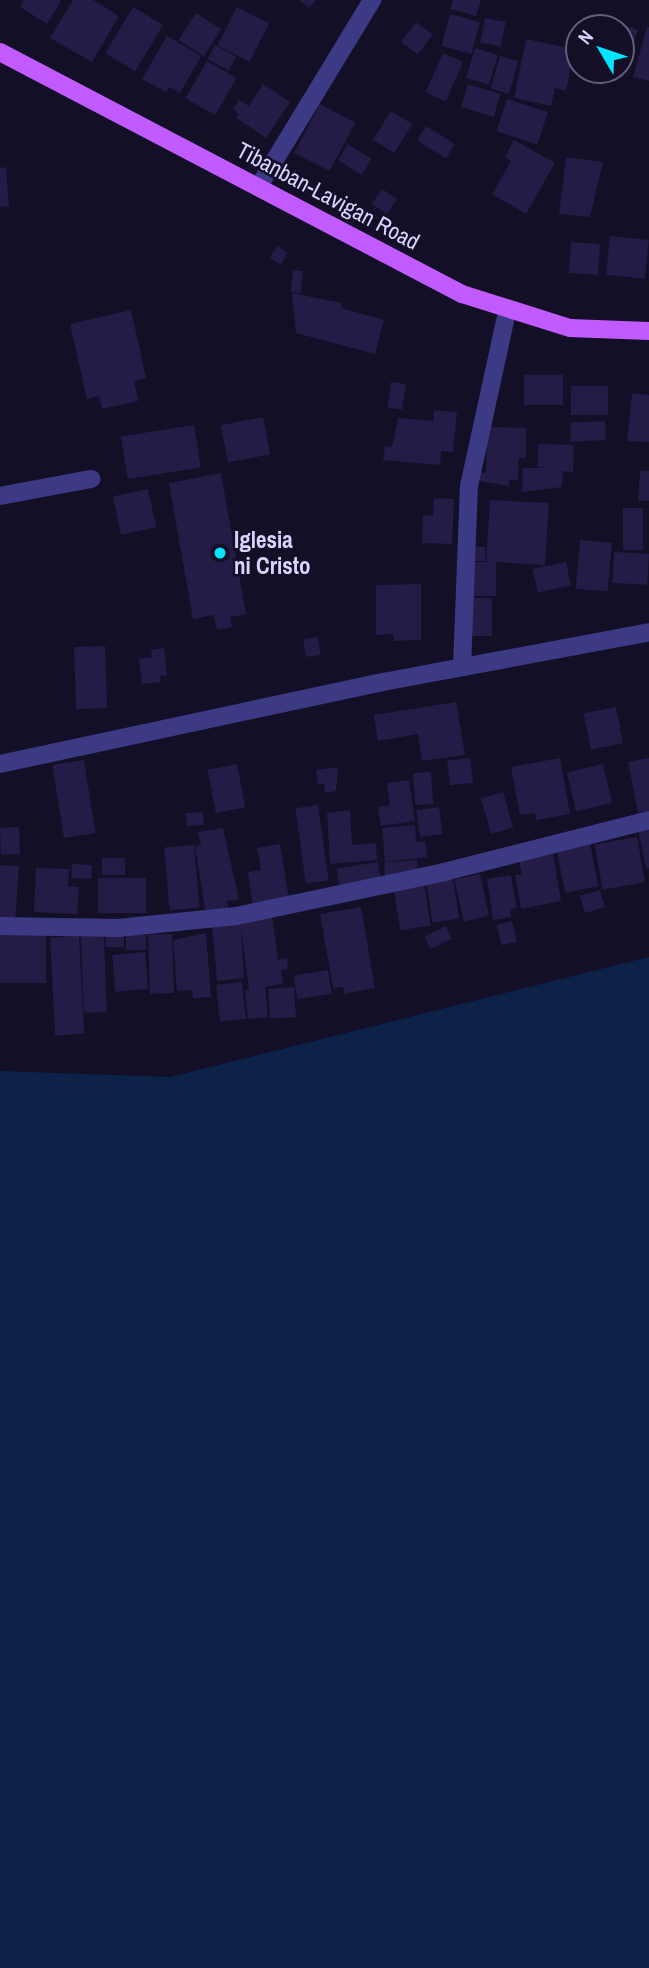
<!DOCTYPE html>
<style>
body{margin:0}
#map{position:relative;width:649px;height:1968px;overflow:hidden;background:#130f26;font-family:"Archivo Narrow",sans-serif}
div>[style]{position:absolute}
.water>*{inset:0;background:#0c2248}
.building>*{inset:0;background:#241b47;transform-origin:0 0}
.minor>*{height:18px;margin:-9px;padding:0 9px;transform-origin:9px;border-radius:9px;background:#3d3a85}
.major>*{height:18px;margin:-9px;padding:0 9px;transform-origin:9px;border-radius:9px;background:#c25bff}
.dots>*{width:19px;height:19px;translate:-50% -50%;box-sizing:border-box;border:4px solid #130f26;border-radius:50%}
span{translate:-50% -50%;white-space:nowrap;text-align:center;line-height:1.15;-webkit-text-stroke:5px #130f26;paint-order:stroke}
.street-label{font-size:23px;color:#d9d4ff}
.poi-label{font-size:23px;color:#d9d4ff;font-weight:700}
.left{translate:0 -50%;text-align:left}
.north{position:absolute;left:565px;top:14px;width:70px;height:70px;box-sizing:border-box;background:#130f26;border:2px solid #625e7d;border-radius:50%;rotate:309deg;font-size:19px;font-weight:700;line-height:28px;text-align:center;color:#d9d4ff}
.north::after{content:'';display:block;margin:auto;width:24px;height:32px;background:#00e5ff;clip-path:polygon(50% 0,100% 100%,50% 72%,0 100%)}
</style>
<div id="map">
<div class="water">
<i style="clip-path:polygon(649px 957px,649px 1968px,0 1968px,0 1071px,170px 1077px)"></i>
</div>
<div class="building">
<i style="clip-path:polygon(24px 0,58px 0,61px 1px,47px 24px,20px 7px)"></i>
<i style="clip-path:polygon(73px 0,93px 0,119px 16px,92px 62px,50px 38px)"></i>
<i style="clip-path:polygon(299px 0,316px 0,309px 8px)"></i>
<i style="clip-path:polygon(453px 0,481px 0,476px 16px,450px 9px)"></i>
<i style="left:133px;top:7px;width:35px;height:54px;rotate:31deg"></i>
<i style="left:237px;top:7px;width:36px;height:43px;rotate:27deg"></i>
<i style="left:196px;top:13px;width:30px;height:32px;rotate:33deg"></i>
<i style="left:450px;top:14px;width:31px;height:33px;rotate:15deg"></i>
<i style="left:485px;top:18px;width:21px;height:25px;rotate:11deg"></i>
<i style="clip-path:polygon(610px 20px,638px 30px,621px 77px,608px 70px,621px 70px,621px 28px,607px 28px)"></i>
<i style="left:416px;top:22px;width:21px;height:25px;rotate:37deg"></i>
<i style="clip-path:polygon(647px 27px,649px 27px,649px 81px,633px 77px)"></i>
<i style="clip-path:polygon(167px 36px,201px 56px,180px 93px,169px 87px,166px 92px,142px 79px)"></i>
<i style="clip-path:polygon(526px 39px,574px 49px,566px 91px,555px 88px,551px 106px,514px 98px)"></i>
<i style="left:215px;top:45px;width:24px;height:16px;rotate:28deg"></i>
<i style="left:475px;top:48px;width:24px;height:31px;rotate:17deg"></i>
<i style="left:443px;top:53px;width:22px;height:43px;rotate:24deg"></i>
<i style="left:500px;top:56px;width:19px;height:34px;rotate:16deg"></i>
<i style="left:207px;top:61px;width:34px;height:43px;rotate:30deg"></i>
<i style="clip-path:polygon(263px 84px,290px 102px,266px 138px,236px 118px,239px 114px,233px 109px,239px 100px,249px 106px)"></i>
<i style="left:468px;top:84px;width:34px;height:24px;rotate:17deg"></i>
<i style="left:507px;top:99px;width:43px;height:34px;rotate:18deg"></i>
<i style="left:320px;top:104px;width:40px;height:55px;rotate:28deg"></i>
<i style="left:391px;top:111px;width:25px;height:34px;rotate:32deg"></i>
<i style="left:426px;top:126px;width:34px;height:17px;rotate:32deg"></i>
<i style="clip-path:polygon(514px 140px,555px 163px,526px 214px,492px 194px,511px 161px,505px 157px)"></i>
<i style="left:348px;top:144px;width:28px;height:19px;rotate:32deg"></i>
<i style="clip-path:polygon(566px 157px,603px 162px,590px 217px,559px 214px)"></i>
<i style="clip-path:polygon(6px 167px,9px 206px,0 207px,0 168px)"></i>
<i style="left:382px;top:189px;width:18px;height:18px;rotate:34deg"></i>
<i style="left:610px;top:236px;width:39px;height:39px;rotate:6deg"></i>
<i style="left:571px;top:242px;width:29px;height:31px;rotate:4deg"></i>
<i style="left:277px;top:246px;width:13px;height:14px;rotate:32deg"></i>
<i style="left:293px;top:270px;width:10px;height:22px;rotate:6deg"></i>
<i style="clip-path:polygon(292px 293px,342px 303px,341px 308px,384px 320px,375px 354px,296px 333px)"></i>
<i style="clip-path:polygon(131px 310px,146px 378px,134px 381px,138px 401px,102px 409px,99px 396px,87px 399px,70px 324px)"></i>
<i style="left:563px;top:375px;width:30px;height:39px;rotate:90deg"></i>
<i style="left:391px;top:382px;width:15px;height:26px;rotate:8deg"></i>
<i style="left:571px;top:386px;width:37px;height:29px"></i>
<i style="clip-path:polygon(632px 393px,649px 395px,649px 442px,627px 441px)"></i>
<i style="clip-path:polygon(434px 410px,457px 412px,453px 452px,441px 451px,440px 465px,383px 460px,385px 446px,392px 447px,398px 418px,434px 421px)"></i>
<i style="left:263px;top:417px;width:38px;height:43px;rotate:79deg"></i>
<i style="left:605px;top:421px;width:19px;height:35px;rotate:87deg"></i>
<i style="left:194px;top:425px;width:43px;height:74px;rotate:81deg"></i>
<i style="clip-path:polygon(487px 427px,526px 428px,526px 458px,519px 458px,518px 480px,509px 480px,509px 486px,480px 481px,480px 472px,486px 473px)"></i>
<i style="clip-path:polygon(538px 444px,574px 445px,573px 472px,563px 471px,562px 487px,522px 492px,523px 468px,548px 468px,538px 467px)"></i>
<i style="clip-path:polygon(640px 471px,649px 471px,649px 501px,638px 501px)"></i>
<i style="clip-path:polygon(221px 473px,246px 614px,230px 617px,232px 627px,217px 630px,214px 615px,193px 619px,169px 483px)"></i>
<i style="left:148px;top:489px;width:39px;height:36px;rotate:78deg"></i>
<i style="clip-path:polygon(434px 498px,454px 499px,452px 544px,422px 543px,423px 515px,433px 516px)"></i>
<i style="clip-path:polygon(490px 500px,549px 503px,545px 565px,496px 562px,496px 596px,471px 596px,471px 562px,486px 562px)"></i>
<i style="left:623px;top:508px;width:20px;height:42px"></i>
<i style="left:580px;top:540px;width:32px;height:49px;rotate:5deg"></i>
<i style="left:473px;top:547px;width:12px;height:14px"></i>
<i style="left:614px;top:552px;width:35px;height:31px;rotate:3deg"></i>
<i style="left:566px;top:562px;width:24px;height:34px;rotate:78deg"></i>
<i style="clip-path:polygon(421px 584px,421px 640px,394px 641px,393px 634px,376px 635px,376px 585px)"></i>
<i style="left:472px;top:598px;width:20px;height:38px"></i>
<i style="left:318px;top:637px;width:18px;height:15px;rotate:81deg"></i>
<i style="left:105px;top:646px;width:62px;height:31px;rotate:88deg"></i>
<i style="clip-path:polygon(164px 648px,167px 675px,160px 676px,161px 682px,142px 684px,139px 659px,152px 657px,151px 650px)"></i>
<i style="clip-path:polygon(456px 702px,465px 755px,422px 761px,418px 734px,378px 741px,374px 715px)"></i>
<i style="left:616px;top:707px;width:37px;height:33px;rotate:79deg"></i>
<i style="left:470px;top:758px;width:25px;height:23px;rotate:83deg"></i>
<i style="clip-path:polygon(560px 758px,570px 814px,536px 820px,535px 813px,520px 815px,511px 767px)"></i>
<i style="clip-path:polygon(649px 758px,649px 811px,638px 813px,628px 762px)"></i>
<i style="left:84px;top:760px;width:74px;height:32px;rotate:81deg"></i>
<i style="left:237px;top:764px;width:44px;height:30px;rotate:79deg"></i>
<i style="left:603px;top:764px;width:40px;height:37px;rotate:77deg"></i>
<i style="clip-path:polygon(338px 767px,336px 791px,325px 793px,324px 784px,318px 784px,316px 770px)"></i>
<i style="left:431px;top:772px;width:32px;height:18px;rotate:86deg"></i>
<i style="clip-path:polygon(409px 780px,415px 821px,381px 826px,378px 807px,390px 805px,387px 783px)"></i>
<i style="left:503px;top:792px;width:37px;height:23px;rotate:74deg"></i>
<i style="left:318px;top:805px;width:76px;height:23px;rotate:82deg"></i>
<i style="left:439px;top:807px;width:27px;height:23px;rotate:82deg"></i>
<i style="clip-path:polygon(350px 810px,352px 845px,376px 843px,377px 860px,330px 864px,327px 813px)"></i>
<i style="left:203px;top:812px;width:13px;height:17px;rotate:86deg"></i>
<i style="clip-path:polygon(415px 825px,416px 842px,425px 841px,427px 857px,385px 862px,382px 828px)"></i>
<i style="clip-path:polygon(649px 826px,649px 868px,646px 869px,638px 829px)"></i>
<i style="left:19px;top:827px;width:27px;height:19px;rotate:88deg"></i>
<i style="clip-path:polygon(223px 828px,239px 900px,227px 901px,229px 912px,206px 915px,195px 846px,201px 845px,198px 832px)"></i>
<i style="left:637px;top:837px;width:46px;height:43px;rotate:80deg"></i>
<i style="left:590px;top:843px;width:44px;height:34px;rotate:79deg"></i>
<i style="clip-path:polygon(280px 844px,289px 900px,253px 906px,248px 872px,261px 870px,257px 848px)"></i>
<i style="left:194px;top:845px;width:63px;height:30px;rotate:85deg"></i>
<i style="clip-path:polygon(553px 853px,561px 901px,521px 909px,515px 875px,522px 875px,519px 859px)"></i>
<i style="left:125px;top:858px;width:17px;height:23px;rotate:90deg"></i>
<i style="left:417px;top:860px;width:15px;height:33px;rotate:86deg"></i>
<i style="left:378px;top:862px;width:20px;height:42px;rotate:81deg"></i>
<i style="left:72px;top:864px;width:20px;height:14px;rotate:3deg"></i>
<i style="clip-path:polygon(0 865px,19px 866px,15px 922px,0 921px)"></i>
<i style="clip-path:polygon(36px 868px,69px 869px,68px 886px,79px 887px,77px 914px,34px 912px)"></i>
<i style="left:480px;top:874px;width:43px;height:26px;rotate:78deg"></i>
<i style="clip-path:polygon(511px 875px,517px 908px,510px 909px,511px 917px,493px 920px,487px 879px)"></i>
<i style="left:146px;top:878px;width:35px;height:48px;rotate:90deg"></i>
<i style="left:453px;top:879px;width:40px;height:27px;rotate:81deg"></i>
<i style="left:424px;top:883px;width:43px;height:31px;rotate:81deg"></i>
<i style="left:600px;top:890px;width:18px;height:21px;rotate:74deg"></i>
<i style="clip-path:polygon(361px 907px,375px 988px,344px 994px,343px 987px,333px 988px,320px 914px)"></i>
<i style="clip-path:polygon(272px 915px,278px 960px,287px 958px,288px 969px,281px 970px,283px 984px,265px 987px,268px 1017px,248px 1019px,245px 990px,249px 990px,241px 928px,244px 978px,217px 981px,212px 925px)"></i>
<i style="left:512px;top:921px;width:21px;height:16px;rotate:76deg"></i>
<i style="left:446px;top:926px;width:14px;height:24px;rotate:65deg"></i>
<i style="left:0;top:933px;width:46px;height:50px"></i>
<i style="clip-path:polygon(206px 933px,211px 997px,193px 998px,192px 990px,177px 991px,173px 940px)"></i>
<i style="left:172px;top:934px;width:59px;height:24px;rotate:88deg"></i>
<i style="left:146px;top:935px;width:15px;height:20px;rotate:90deg"></i>
<i style="left:79px;top:936px;width:98px;height:29px;rotate:87deg"></i>
<i style="left:104px;top:936px;width:76px;height:23px;rotate:88deg"></i>
<i style="left:124px;top:936px;width:11px;height:18px;rotate:90deg"></i>
<i style="left:145px;top:952px;width:37px;height:33px;rotate:85deg"></i>
<i style="left:328px;top:970px;width:24px;height:35px;rotate:81deg"></i>
<i style="left:242px;top:982px;width:37px;height:26px;rotate:84deg"></i>
<i style="left:294px;top:987px;width:30px;height:26px;rotate:86deg"></i>
</div>
<div class="minor">
<i style="left:259px;top:186px;width:218px;rotate:-58.7deg"></i>
<i style="left:0;top:496px;width:93px;rotate:-10.6deg"></i>
<i style="left:462px;top:667px;width:181px;rotate:-87.8deg"></i>
<i style="left:469px;top:486px;width:179px;rotate:-77.7deg"></i>
<i style="left:0;top:764px;width:392px;rotate:-12.1deg"></i>
<i style="left:383px;top:682px;width:271px;rotate:-10.6deg"></i>
<i style="left:0;top:926px;width:118px;rotate:1deg"></i>
<i style="left:118px;top:928px;width:119px;rotate:-5.8deg"></i>
<i style="left:236px;top:916px;width:213px;rotate:-11.9deg"></i>
<i style="left:444px;top:872px;width:211px;rotate:-14.2deg"></i>
</div>
<div class="major">
<i style="left:0;top:52px;width:522px;rotate:27.65deg"></i>
<i style="left:462px;top:294px;width:113px;rotate:17.5deg"></i>
<i style="left:570px;top:328px;width:79px;rotate:2.2deg"></i>
</div>
<div class="dots">
<i style="left:220px;top:553px;background:#00e5ff"></i>
</div>
<div class="street-label">
<span style="left:328px;top:196px;rotate:28deg">Tibanban-Lavigan Road</span>
</div>
<div class="poi-label">
<span class="left" style="left:234px;top:553px">Iglesia<br>ni Cristo</span>
</div>
<div class="north">N</div>
</div>
